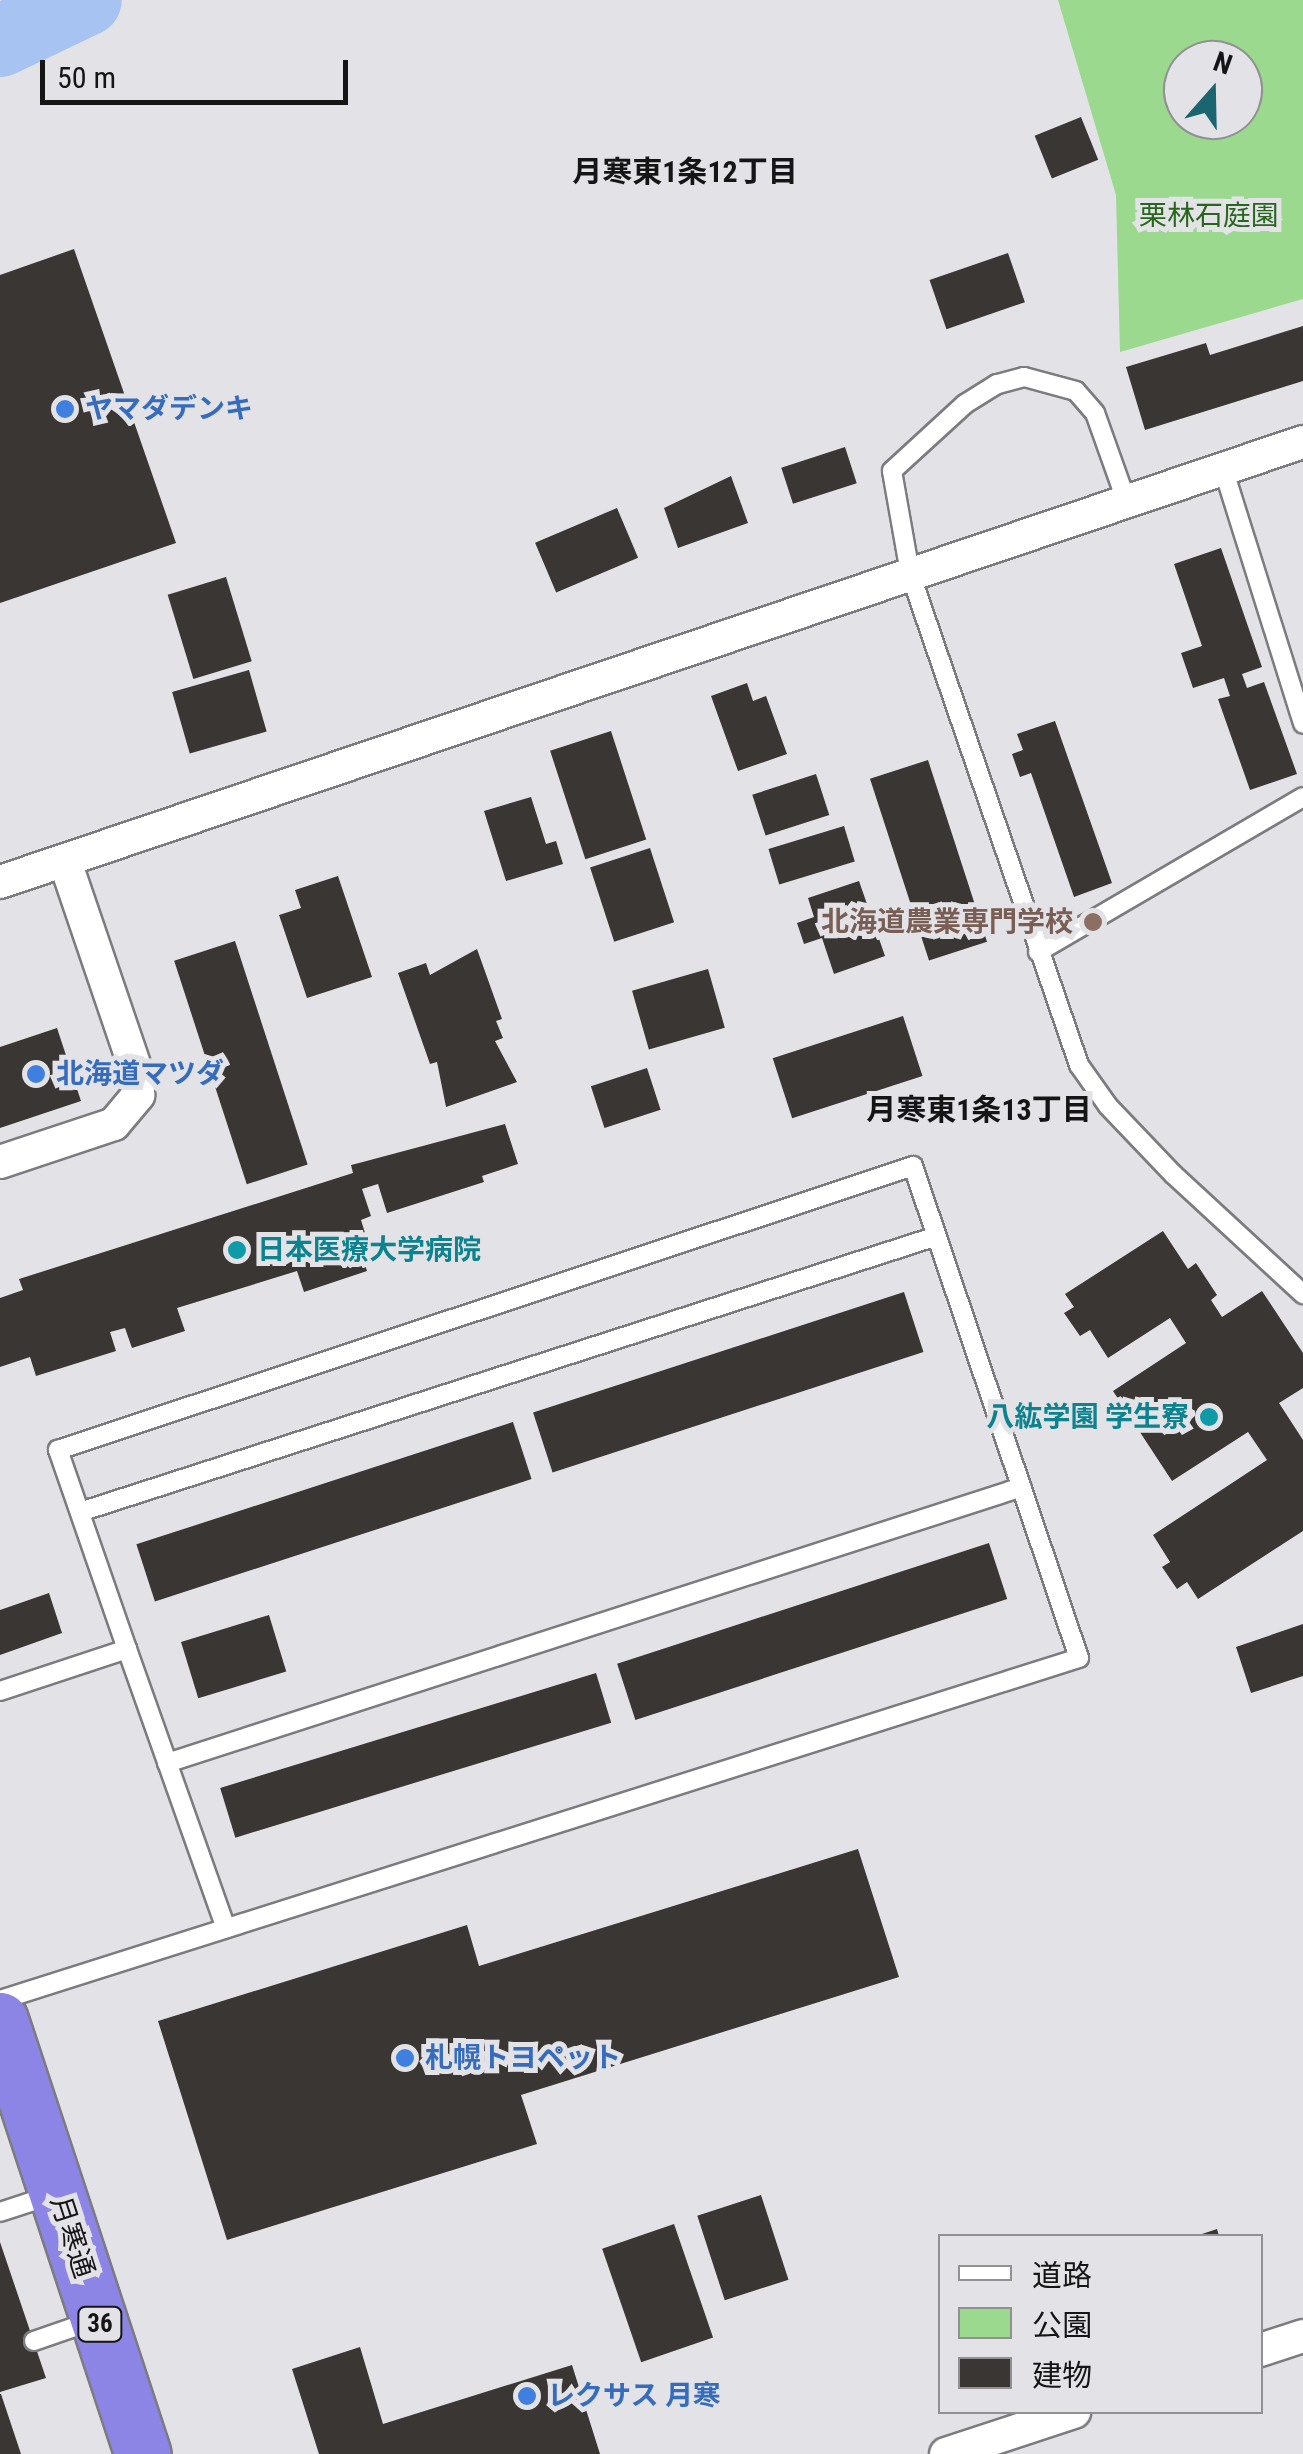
<!DOCTYPE html>
<meta charset="utf-8">
<style>
body{margin:0}
#map{position:relative;width:1303px;height:2454px;overflow:hidden;background:#e3e3e7;font-family:"Roboto Condensed","Noto Sans JP",sans-serif}
div>[style]{position:absolute}
.green>*{inset:0;background:#9ad98e}
.river>*{height:72px;margin:-36px;padding:0 36px;transform-origin:36px;border-radius:36px;background:#a6c3f2}
.building>*{inset:0;background:#3a3634;transform-origin:0 0}
.roads{filter:drop-shadow(2px 0 #7c7c80) drop-shadow(-2px 0 #7c7c80) drop-shadow(0 2px #7c7c80) drop-shadow(0 -2px #7c7c80)}
.lane>*{height:18px;margin:-9px;padding:0 9px;transform-origin:9px;border-radius:9px;background:#fff}
.street>*{height:32px;margin:-16px;padding:0 16px;transform-origin:16px;border-radius:16px;background:#fff}
.highway>*{height:55px;margin:-27.5px;padding:0 27.5px;transform-origin:27.5px;border-radius:27.5px;background:#8d85e6}
.dots>*{width:28px;height:28px;translate:-50% -50%;box-sizing:border-box;border:5px solid #e3e3e7;border-radius:50%}
span{translate:-50% -50%;white-space:nowrap;text-align:center;line-height:1.15;-webkit-text-stroke:10px #e3e3e7;paint-order:stroke}
.shield-label span{padding:2px 8px;background:#e3e3e7;border:2px solid;border-radius:8px;-webkit-text-stroke-width:0}
.shield-label{font-size:25px;color:#151516;font-weight:700}
.park-label{font-size:28px;color:#28661d}
.shop-label{font-size:28px;color:#366cbe;font-weight:700}
.left{translate:0 -50%;text-align:left}
.education-label{font-size:28px;color:#785e54;font-weight:700}
.right{translate:-100% -50%;text-align:right}
.culture-label{font-size:28px;color:#0d838f;font-weight:700}
.street-label{font-size:28px;color:#151516}
.neighbourhood-label{font-size:30px;color:#151516;font-weight:700}
.legend{position:absolute;left:938px;top:2234px;width:325px;height:180px;box-sizing:border-box;background:#e3e3e7;border:2px solid #919193;margin:0;padding:12px 18px;list-style:none;font-size:30px;color:#151516}
.legend li{display:flex;align-items:center;gap:20px;height:50px}
.legend b{width:50px;border:2px solid #919193}
.north{position:absolute;left:1163px;top:40px;width:100px;height:100px;box-sizing:border-box;background:#e3e3e7;border:2px solid #919193;border-radius:50%;rotate:20deg;font-size:28px;font-weight:700;line-height:40px;text-align:center;color:#151516}
.north::after{content:'';display:block;margin:auto;width:35px;height:45px;background:#1a656f;clip-path:polygon(50% 0,100% 100%,50% 72%,0 100%)}
.scale{position:absolute;left:40px;top:60px;width:308px;height:45px;box-sizing:border-box;border:5px solid #151516;border-top:0;padding-left:12px;font-size:30px;line-height:35px;white-space:nowrap;color:#151516;-webkit-text-stroke:8px #e3e3e7;paint-order:stroke}
</style>
<div id="map">
<div class="green">
<i style="clip-path:polygon(evenodd,1058px 0,1303px 0,1303px 299px,1120px 352px,1116px 195px,1058px 0,1183px 60px,1243px 60px,1243px 120px,1183px 120px,1183px 60px)"></i>
</div>
<div class="river">
<i style="left:0;top:41px;width:95px;rotate:-25.5deg"></i>
</div>
<div class="building">
<i style="left:1081px;top:117px;width:46px;height:50px;rotate:68deg"></i>
<i style="clip-path:polygon(74px 249px,176px 543px,0 603px,0 275px)"></i>
<i style="left:1008px;top:253px;width:52px;height:83px;rotate:71deg"></i>
<i style="clip-path:polygon(1303px 326px,1303px 381px,1145px 430px,1126px 367px,1206px 343px,1210px 355px)"></i>
<i style="left:845px;top:447px;width:38px;height:67px;rotate:72deg"></i>
<i style="clip-path:polygon(731px 476px,748px 523px,678px 548px,664px 508px)"></i>
<i style="left:617px;top:508px;width:54px;height:89px;rotate:67deg"></i>
<i style="clip-path:polygon(1221px 548px,1262px 667px,1242px 674px,1247px 688px,1264px 682px,1297px 774px,1250px 790px,1218px 699px,1230px 696px,1224px 678px,1193px 688px,1181px 653px,1202px 646px,1174px 564px)"></i>
<i style="left:226px;top:577px;width:88px;height:61px;rotate:73deg"></i>
<i style="left:249px;top:670px;width:64px;height:80px;rotate:74deg"></i>
<i style="clip-path:polygon(747px 683px,753px 701px,766px 696px,787px 754px,738px 771px,711px 696px)"></i>
<i style="clip-path:polygon(1055px 721px,1112px 883px,1074px 897px,1031px 773px,1020px 777px,1012px 754px,1023px 750px,1017px 734px)"></i>
<i style="left:611px;top:731px;width:114px;height:64px;rotate:72deg"></i>
<i style="left:928px;top:760px;width:191px;height:61px;rotate:72deg"></i>
<i style="left:816px;top:774px;width:43px;height:67px;rotate:72deg"></i>
<i style="clip-path:polygon(531px 797px,546px 844px,556px 841px,563px 864px,506px 881px,484px 811px)"></i>
<i style="left:844px;top:826px;width:37px;height:79px;rotate:73deg"></i>
<i style="left:650px;top:848px;width:78px;height:63px;rotate:72deg"></i>
<i style="clip-path:polygon(338px 876px,372px 977px,307px 998px,279px 915px,301px 908px,295px 890px)"></i>
<i style="clip-path:polygon(859px 881px,885px 956px,834px 974px,822px 938px,804px 944px,797px 923px,814px 917px,808px 898px)"></i>
<i style="left:235px;top:941px;width:235px;height:64px;rotate:72deg"></i>
<i style="clip-path:polygon(477px 949px,502px 1019px,496px 1021px,503px 1038px,495px 1041px,517px 1082px,446px 1107px,437px 1062px,430px 1064px,398px 973px,426px 963px,430px 975px)"></i>
<i style="left:708px;top:969px;width:61px;height:79px;rotate:74deg"></i>
<i style="left:903px;top:1016px;width:63px;height:137px;rotate:72deg"></i>
<i style="clip-path:polygon(57px 1028px,81px 1101px,0 1128px,0 1047px)"></i>
<i style="left:647px;top:1068px;width:44px;height:59px;rotate:72deg"></i>
<i style="clip-path:polygon(505px 1124px,518px 1164px,482px 1176px,484px 1182px,387px 1213px,378px 1184px,362px 1189px,371px 1216px,361px 1220px,370px 1249px,361px 1252px,367px 1271px,304px 1292px,297px 1271px,177px 1308px,185px 1331px,132px 1348px,125px 1328px,110px 1332px,116px 1351px,36px 1376px,30px 1357px,0 1367px,0 1298px,23px 1290px,19px 1279px,353px 1173px,351px 1165px,359px 1163px)"></i>
<i style="clip-path:polygon(1163px 1231px,1188px 1269px,1196px 1263px,1217px 1295px,1211px 1300px,1222px 1317px,1262px 1291px,1303px 1353px,1303px 1388px,1279px 1403px,1303px 1440px,1303px 1531px,1198px 1599px,1187px 1582px,1177px 1589px,1162px 1567px,1170px 1562px,1153px 1535px,1267px 1460px,1248px 1432px,1172px 1481px,1113px 1391px,1186px 1343px,1170px 1318px,1108px 1358px,1090px 1330px,1080px 1336px,1064px 1313px,1074px 1307px,1065px 1294px)"></i>
<i style="left:904px;top:1292px;width:63px;height:390px;rotate:72deg"></i>
<i style="left:513px;top:1422px;width:60px;height:396px;rotate:72deg"></i>
<i style="left:989px;top:1543px;width:59px;height:391px;rotate:72deg"></i>
<i style="clip-path:polygon(49px 1593px,62px 1633px,0 1655px,0 1610px)"></i>
<i style="left:269px;top:1615px;width:59px;height:92px;rotate:73deg"></i>
<i style="clip-path:polygon(1303px 1624px,1303px 1676px,1251px 1693px,1236px 1647px)"></i>
<i style="left:596px;top:1673px;width:52px;height:393px;rotate:73deg"></i>
<i style="clip-path:polygon(858px 1849px,899px 1977px,521px 2095px,537px 2144px,227px 2240px,158px 2021px,467px 1925px,479px 1966px)"></i>
<i style="left:761px;top:2195px;width:89px;height:67px;rotate:72deg"></i>
<i style="left:674px;top:2224px;width:120px;height:76px;rotate:71deg"></i>
<i style="clip-path:polygon(1217px 2229px,1219px 2236px,1196px 2236px)"></i>
<i style="clip-path:polygon(0 2242px,46px 2378px,0 2392px)"></i>
<i style="clip-path:polygon(360px 2347px,383px 2424px,572px 2365px,600px 2454px,319px 2454px,292px 2369px)"></i>
<i style="clip-path:polygon(0 2394px,1px 2394px,21px 2454px,0 2454px)"></i>
</div>
<div class="roads">
<div class="lane">
<i style="left:1223px;top:468px;width:268px;rotate:72.6deg"></i>
<i style="left:1126px;top:500px;width:92px;rotate:-109.6deg"></i>
<i style="left:1095px;top:413px;width:29px;rotate:-131deg"></i>
<i style="left:1076px;top:391px;width:54px;rotate:-164.9deg"></i>
<i style="left:1024px;top:377px;width:28px;rotate:165deg"></i>
<i style="left:997px;top:384px;width:38px;rotate:148deg"></i>
<i style="left:965px;top:404px;width:99px;rotate:137.5deg"></i>
<i style="left:892px;top:471px;width:104px;rotate:80deg"></i>
<i style="left:910px;top:573px;width:520px;rotate:71.04deg"></i>
<i style="left:1079px;top:1065px;width:50px;rotate:54.7deg"></i>
<i style="left:1108px;top:1106px;width:95px;rotate:46.3deg"></i>
<i style="left:1174px;top:1175px;width:176px;rotate:42.7deg"></i>
<i style="left:1038px;top:952px;width:307px;rotate:-30.3deg"></i>
<i style="left:80px;top:1512px;width:900px;rotate:-17.85deg"></i>
<i style="left:127px;top:1649px;width:296px;rotate:70.5deg"></i>
<i style="left:0;top:1691px;width:134px;rotate:-18.3deg"></i>
<i style="left:127px;top:1649px;width:211px;rotate:-109.1deg"></i>
<i style="left:58px;top:1450px;width:901px;rotate:-18.37deg"></i>
<i style="left:913px;top:1166px;width:519px;rotate:71.36deg"></i>
<i style="left:1079px;top:1658px;width:1132px;rotate:162.41deg"></i>
<i style="left:167px;top:1763px;width:898px;rotate:-17.89deg"></i>
<i style="left:0;top:2212px;width:55px;rotate:-18.1deg"></i>
<i style="left:34px;top:2341px;width:65px;rotate:-19deg"></i>
</div>
<div class="street">
<i style="left:0;top:882px;width:1375px;rotate:-18.66deg"></i>
<i style="left:0;top:1162px;width:120px;rotate:-18.4deg"></i>
<i style="left:114px;top:1124px;width:38px;rotate:-50deg"></i>
<i style="left:138px;top:1095px;width:19px;rotate:-90deg"></i>
<i style="left:138px;top:1076px;width:227px;rotate:-108.8deg"></i>
<i style="left:1260px;top:2350px;width:45px;rotate:-18deg"></i>
<i style="left:946px;top:2454px;width:135px;rotate:-18.2deg"></i>
</div>
<div class="highway">
<i style="left:0;top:2020px;width:457px;rotate:71.8deg"></i>
</div>
</div>
<div class="dots">
<i style="left:65px;top:409px;background:#3f7fe0"></i>
<i style="left:1093px;top:922px;background:#8d6e63"></i>
<i style="left:36px;top:1074px;background:#3f7fe0"></i>
<i style="left:237px;top:1250px;background:#0f9aa8"></i>
<i style="left:1209px;top:1417px;background:#0f9aa8"></i>
<i style="left:405px;top:2058px;background:#3f7fe0"></i>
<i style="left:527px;top:2396px;background:#3f7fe0"></i>
</div>
<div class="shield-label">
<span style="left:100px;top:2324px">36</span>
</div>
<div class="park-label">
<span style="left:1209px;top:216px">栗林石庭園</span>
</div>
<div class="shop-label">
<span class="left" style="left:85px;top:409px">ヤマダデンキ</span>
<span class="left" style="left:56px;top:1074px">北海道マツダ</span>
<span class="left" style="left:425px;top:2058px">札幌トヨペット</span>
<span class="left" style="left:547px;top:2396px">レクサス 月寒</span>
</div>
<div class="education-label">
<span class="right" style="left:1073px;top:922px">北海道農業専門学校</span>
</div>
<div class="culture-label">
<span class="left" style="left:257px;top:1250px">日本医療大学病院</span>
<span class="right" style="left:1189px;top:1417px">八紘学園 学生寮</span>
</div>
<div class="street-label">
<span style="left:72px;top:2237px;rotate:72deg">月寒通</span>
</div>
<div class="neighbourhood-label">
<span style="left:685px;top:172px">月寒東1条12丁目</span>
<span style="left:979px;top:1110px">月寒東1条13丁目</span>
</div>
<ul class="legend">
<li><b style="height:12px;background:#fff"></b>道路</li>
<li><b style="height:28px;background:#9ad98e"></b>公園</li>
<li><b style="height:28px;background:#3a3634"></b>建物</li>
</ul>
<div class="north">N</div>
<div class="scale">50 m</div>
</div>
